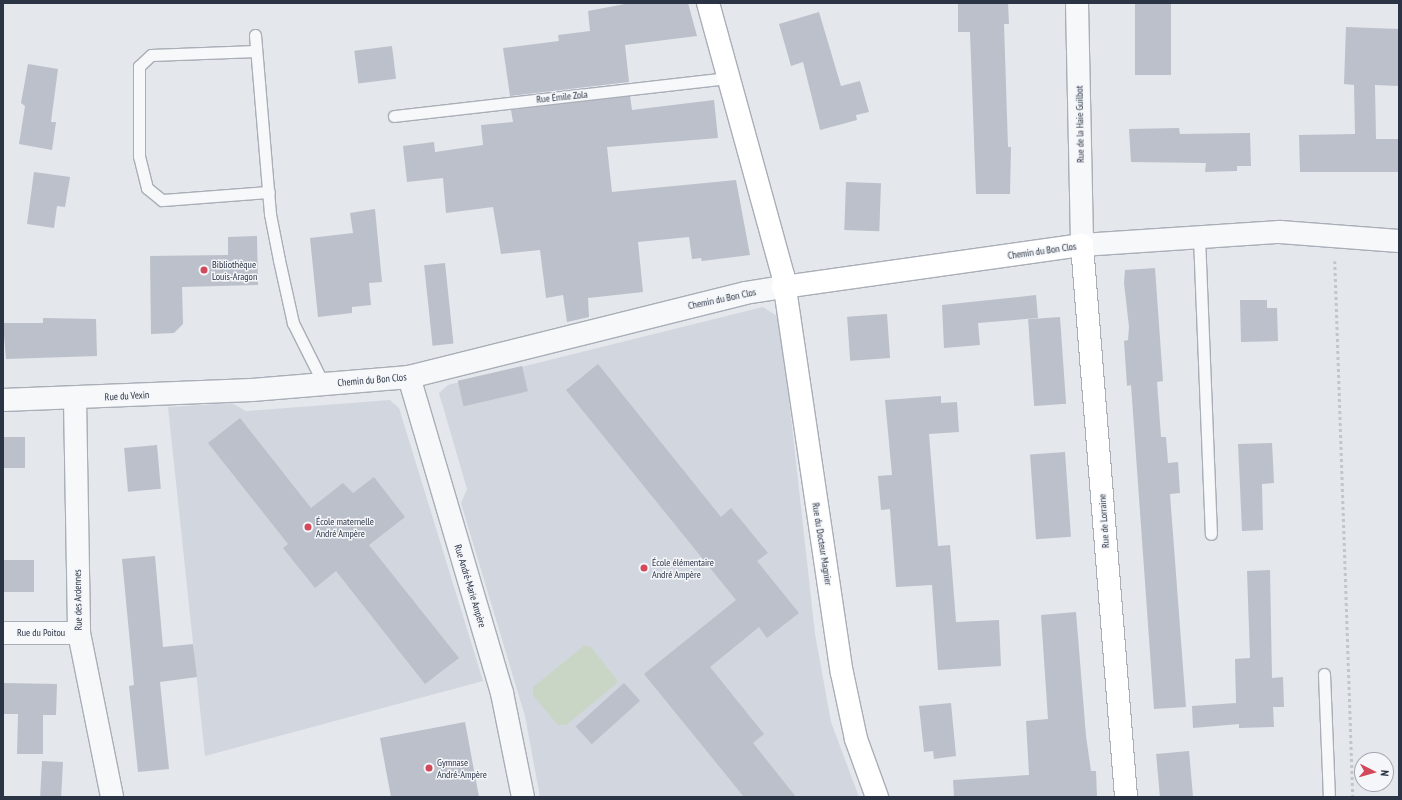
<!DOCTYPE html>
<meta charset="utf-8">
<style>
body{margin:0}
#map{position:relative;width:1402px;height:800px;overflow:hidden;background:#e4e7ec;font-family:"PT Sans Narrow",sans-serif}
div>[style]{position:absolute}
.built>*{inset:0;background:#d2d6de}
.green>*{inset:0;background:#c9d6c5}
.building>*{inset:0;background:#bbc0ca;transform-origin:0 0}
.path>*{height:2.5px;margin-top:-1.25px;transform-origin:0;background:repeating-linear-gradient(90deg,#c2c5cb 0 3px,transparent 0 6px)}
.roads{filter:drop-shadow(1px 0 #a9aeb7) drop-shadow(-1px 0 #a9aeb7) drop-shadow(0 1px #a9aeb7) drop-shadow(0 -1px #a9aeb7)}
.lane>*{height:11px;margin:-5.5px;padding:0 5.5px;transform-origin:5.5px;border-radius:5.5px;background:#f7f8fa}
.street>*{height:22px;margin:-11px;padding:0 11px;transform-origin:11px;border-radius:11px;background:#f7f8fa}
.secondary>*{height:22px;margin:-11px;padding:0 11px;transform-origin:11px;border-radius:11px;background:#fff}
.dots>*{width:11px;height:11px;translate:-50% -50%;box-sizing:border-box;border:2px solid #f4f6f9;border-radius:50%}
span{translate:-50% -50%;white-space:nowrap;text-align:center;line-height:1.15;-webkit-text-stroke:3px #f4f6f9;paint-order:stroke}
.street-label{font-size:10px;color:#2b3445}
.poi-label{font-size:10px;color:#2b3445}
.left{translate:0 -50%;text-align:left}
.frame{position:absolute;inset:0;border:4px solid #2b3445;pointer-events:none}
.north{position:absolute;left:1354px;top:752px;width:40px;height:40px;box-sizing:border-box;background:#f4f6f9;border:1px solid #a4a8b1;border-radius:50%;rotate:96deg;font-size:11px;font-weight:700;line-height:16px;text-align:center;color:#2b3445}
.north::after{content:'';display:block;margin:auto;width:14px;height:18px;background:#d1495b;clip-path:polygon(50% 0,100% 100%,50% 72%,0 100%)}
</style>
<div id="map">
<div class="built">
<i style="clip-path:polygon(763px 307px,780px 318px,815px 634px,831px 722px,859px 797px,540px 797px,525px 716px,461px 503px,467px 489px,439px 393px,448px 385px)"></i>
<i style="clip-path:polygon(390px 400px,399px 408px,483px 681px,205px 756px,168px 407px,232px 403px,246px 411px)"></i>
</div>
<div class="green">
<i style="clip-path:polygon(585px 645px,591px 647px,617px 680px,616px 684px,566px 725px,558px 725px,533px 695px,533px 687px)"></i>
</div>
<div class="building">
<i style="clip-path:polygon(630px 3px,688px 3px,697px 36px,625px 45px,629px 82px,510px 96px,503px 48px,559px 41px,558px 35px,590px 31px,588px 11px)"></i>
<i style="clip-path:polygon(958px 3px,1008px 3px,1009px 24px,1004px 24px,1008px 147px,1011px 147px,1010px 194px,976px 194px,970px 32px,958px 32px)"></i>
<i style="left:1135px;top:3px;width:36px;height:72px"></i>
<i style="clip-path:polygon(819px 12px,841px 86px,860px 81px,869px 112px,856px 115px,857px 120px,820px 130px,803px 62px,791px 66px,779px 24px)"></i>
<i style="clip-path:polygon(1346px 27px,1399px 29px,1398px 86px,1375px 85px,1376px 139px,1399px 139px,1399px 172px,1300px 172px,1299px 135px,1355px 134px,1354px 85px,1344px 84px)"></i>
<i style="left:392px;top:46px;width:33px;height:38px;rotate:83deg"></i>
<i style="clip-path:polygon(28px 64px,58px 69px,51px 122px,56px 122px,52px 150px,19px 144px,25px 106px,21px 103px)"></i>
<i style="clip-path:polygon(630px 96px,632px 110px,714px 100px,718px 138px,607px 147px,612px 192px,736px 180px,750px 255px,702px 261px,701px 258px,692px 259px,689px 237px,638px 242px,643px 292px,588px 298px,589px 317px,567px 322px,563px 295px,546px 298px,540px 250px,501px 254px,493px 207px,446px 213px,443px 178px,407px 182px,403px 146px,434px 142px,435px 152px,483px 145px,481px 125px,513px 122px,511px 110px)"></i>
<i style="clip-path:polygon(1179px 128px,1180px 134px,1250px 133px,1251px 166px,1237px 166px,1237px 171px,1205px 172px,1206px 163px,1131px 162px,1129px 129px)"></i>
<i style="clip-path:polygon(34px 172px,70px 177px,65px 207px,57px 206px,54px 228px,27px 224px)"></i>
<i style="left:846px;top:182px;width:35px;height:48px;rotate:2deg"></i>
<i style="clip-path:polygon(375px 209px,382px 282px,369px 283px,371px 305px,352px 307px,352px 313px,318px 317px,310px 238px,353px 233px,350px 213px)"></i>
<i style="clip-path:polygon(257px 236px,258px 285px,182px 287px,183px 324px,174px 333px,151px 334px,150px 256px,228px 255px,228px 237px)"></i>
<i style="left:445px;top:263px;width:81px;height:21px;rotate:84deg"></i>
<i style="clip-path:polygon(1155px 268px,1163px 381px,1157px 382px,1161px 437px,1166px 437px,1168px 463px,1178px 462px,1180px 493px,1170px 494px,1186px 707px,1154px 709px,1131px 385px,1127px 386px,1124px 341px,1128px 340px,1129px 327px,1124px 283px,1125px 270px)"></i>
<i style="clip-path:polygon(1036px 295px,1038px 318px,978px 323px,980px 345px,944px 348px,942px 305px)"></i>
<i style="clip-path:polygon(1240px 300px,1267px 300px,1267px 308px,1277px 308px,1278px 341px,1241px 342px)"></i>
<i style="left:887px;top:314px;width:44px;height:40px;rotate:86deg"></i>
<i style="left:1060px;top:317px;width:87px;height:32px;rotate:86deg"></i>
<i style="clip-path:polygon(43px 318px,96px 319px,97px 356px,6px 359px,3px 323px,43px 323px)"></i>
<i style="clip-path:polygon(598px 364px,721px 517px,731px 508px,768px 553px,757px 561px,799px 613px,767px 638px,759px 627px,710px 667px,764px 734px,753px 743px,796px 797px,744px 797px,644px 674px,736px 600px,566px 390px)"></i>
<i style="left:522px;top:366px;width:26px;height:66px;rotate:77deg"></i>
<i style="clip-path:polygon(941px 396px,941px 403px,957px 402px,959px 432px,929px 434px,938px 546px,950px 545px,956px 622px,999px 620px,1001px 666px,938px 670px,932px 585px,896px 587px,890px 509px,881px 510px,878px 476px,892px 475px,885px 400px)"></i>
<i style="clip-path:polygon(240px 418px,311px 508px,343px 483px,353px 493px,374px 477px,405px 517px,369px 545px,459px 658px,425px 684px,336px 571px,315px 588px,283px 548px,288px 544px,208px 443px)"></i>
<i style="left:3px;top:437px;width:22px;height:31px"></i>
<i style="clip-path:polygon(1272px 443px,1274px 483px,1262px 484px,1263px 530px,1242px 531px,1238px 444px)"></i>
<i style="left:157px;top:445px;width:44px;height:33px;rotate:85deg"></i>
<i style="left:1065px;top:452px;width:85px;height:35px;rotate:86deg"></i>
<i style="clip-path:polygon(155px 556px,163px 647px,193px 644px,197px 677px,160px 682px,169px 769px,138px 772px,129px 686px,134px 685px,122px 559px)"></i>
<i style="left:3px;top:560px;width:31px;height:32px"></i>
<i style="clip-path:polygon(1270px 570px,1272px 678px,1283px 677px,1284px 707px,1273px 707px,1274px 727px,1239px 728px,1239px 724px,1193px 728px,1192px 706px,1236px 703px,1235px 659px,1250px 658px,1247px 571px)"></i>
<i style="clip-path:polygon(1076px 612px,1086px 736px,1091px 771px,1096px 771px,1097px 797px,954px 797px,953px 780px,1029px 775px,1026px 721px,1048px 719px,1041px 615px)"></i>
<i style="clip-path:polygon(3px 683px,57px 684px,56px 715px,43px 715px,43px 754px,17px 754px,18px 714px,3px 714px)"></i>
<i style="left:624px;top:683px;width:24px;height:65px;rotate:48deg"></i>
<i style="clip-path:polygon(951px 703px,956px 756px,934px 759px,933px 751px,924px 752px,919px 706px)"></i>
<i style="clip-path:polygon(465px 722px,479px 797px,391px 797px,380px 738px)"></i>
<i style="left:1189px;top:751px;width:46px;height:33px;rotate:85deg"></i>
<i style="left:42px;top:761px;width:21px;height:36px;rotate:3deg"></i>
</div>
<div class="path">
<i style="left:1335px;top:261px;width:536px;rotate:88.08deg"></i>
</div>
<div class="roads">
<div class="lane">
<i style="left:255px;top:35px;width:180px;rotate:85.2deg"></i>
<i style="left:270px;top:214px;width:47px;rotate:78.9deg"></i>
<i style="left:279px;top:260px;width:65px;rotate:77.5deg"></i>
<i style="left:293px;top:323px;width:69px;rotate:63.4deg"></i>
<i style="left:256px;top:51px;width:105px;rotate:177.8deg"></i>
<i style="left:151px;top:55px;width:16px;rotate:137deg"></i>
<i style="left:139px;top:66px;width:90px;rotate:90deg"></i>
<i style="left:139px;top:156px;width:33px;rotate:76deg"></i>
<i style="left:147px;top:188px;width:19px;rotate:39deg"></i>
<i style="left:162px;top:200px;width:107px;rotate:-4.3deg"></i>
<i style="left:394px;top:116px;width:337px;rotate:-6.5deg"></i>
<i style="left:1199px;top:237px;width:297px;rotate:87.7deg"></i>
<i style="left:1324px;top:674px;width:123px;rotate:87.7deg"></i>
</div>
<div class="street">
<i style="left:1077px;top:3px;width:242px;rotate:88.8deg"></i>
<i style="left:1082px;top:245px;width:198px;rotate:-3.8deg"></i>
<i style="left:1280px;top:232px;width:119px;rotate:4.3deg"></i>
<i style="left:409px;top:377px;width:329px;rotate:73.6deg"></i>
<i style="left:502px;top:693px;width:106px;rotate:78.6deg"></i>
<i style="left:75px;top:399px;width:234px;rotate:89deg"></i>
<i style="left:79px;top:633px;width:167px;rotate:78.6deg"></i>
<i style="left:3px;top:400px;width:249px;rotate:-2.3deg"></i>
<i style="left:252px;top:390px;width:158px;rotate:-4.7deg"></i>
<i style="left:409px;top:377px;width:346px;rotate:-14deg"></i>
<i style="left:745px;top:293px;width:38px;rotate:-9deg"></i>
<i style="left:3px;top:633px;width:76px"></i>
</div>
<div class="secondary">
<i style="left:708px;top:3px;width:282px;rotate:74.6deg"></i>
<i style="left:783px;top:275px;width:402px;rotate:81.6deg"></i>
<i style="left:842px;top:673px;width:67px;rotate:78deg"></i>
<i style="left:856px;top:739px;width:62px;rotate:70.1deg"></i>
<i style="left:783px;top:287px;width:302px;rotate:-8deg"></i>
<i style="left:1082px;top:245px;width:554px;rotate:85.44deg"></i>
</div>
</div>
<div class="dots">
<i style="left:204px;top:270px;background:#d1495b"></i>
<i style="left:308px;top:527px;background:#d1495b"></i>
<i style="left:644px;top:568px;background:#d1495b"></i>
<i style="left:429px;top:768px;background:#d1495b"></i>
</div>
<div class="street-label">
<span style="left:562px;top:97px;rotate:-6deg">Rue Émile Zola</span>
<span style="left:1080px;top:124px;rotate:-91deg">Rue de la Haie Guilbot</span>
<span style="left:1042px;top:251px;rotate:-8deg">Chemin du Bon Clos</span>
<span style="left:722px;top:299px;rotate:-12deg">Chemin du Bon Clos</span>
<span style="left:372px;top:380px;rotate:-5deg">Chemin du Bon Clos</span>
<span style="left:127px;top:396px;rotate:-3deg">Rue du Vexin</span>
<span style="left:1104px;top:521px;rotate:-94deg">Rue de Lorraine</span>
<span style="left:822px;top:544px;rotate:81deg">Rue du Docteur Magnier</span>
<span style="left:470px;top:586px;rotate:73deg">Rue André-Marie Ampère</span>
<span style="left:78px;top:600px;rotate:-91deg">Rue des Ardennes</span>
<span style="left:41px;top:633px">Rue du Poitou</span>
</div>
<div class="poi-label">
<span class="left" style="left:212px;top:270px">Bibliothèque<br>Louis-Aragon</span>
<span class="left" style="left:316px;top:527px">École maternelle<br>André Ampère</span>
<span class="left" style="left:652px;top:568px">École élémentaire<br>André Ampère</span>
<span class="left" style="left:437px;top:768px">Gymnase<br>André-Ampère</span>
</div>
<div class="frame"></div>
<div class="north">N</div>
</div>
